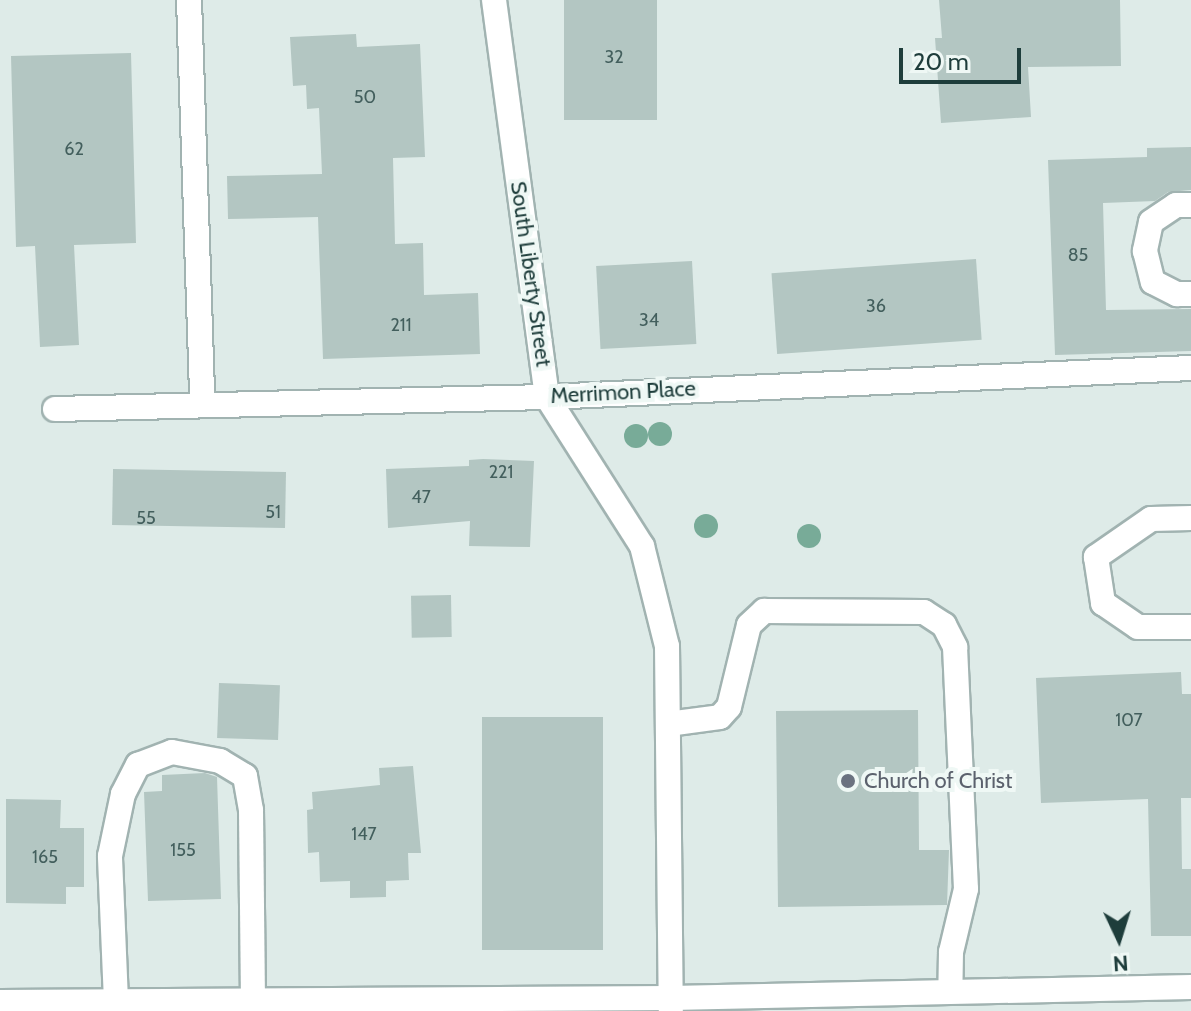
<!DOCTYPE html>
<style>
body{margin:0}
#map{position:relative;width:1191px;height:1011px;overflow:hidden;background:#deebe8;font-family:Cabin,sans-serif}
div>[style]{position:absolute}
.building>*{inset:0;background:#b3c6c2;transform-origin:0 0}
.roads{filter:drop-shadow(2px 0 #a1b3b1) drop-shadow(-2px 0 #a1b3b1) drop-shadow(0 2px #a1b3b1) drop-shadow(0 -2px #a1b3b1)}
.minor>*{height:24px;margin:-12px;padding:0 12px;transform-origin:12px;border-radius:12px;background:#fff}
.trees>*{width:24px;height:24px;margin:-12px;border-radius:50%;background:#78ab98}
.dots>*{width:22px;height:22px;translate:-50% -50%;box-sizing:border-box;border:4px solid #eff8f5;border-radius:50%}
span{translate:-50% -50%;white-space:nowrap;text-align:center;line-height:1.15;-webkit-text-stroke:8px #eff8f5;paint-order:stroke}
.number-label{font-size:18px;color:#435f5d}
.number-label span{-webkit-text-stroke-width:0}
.street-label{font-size:22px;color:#1e3d3b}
.worship-label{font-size:22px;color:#5b616d}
.left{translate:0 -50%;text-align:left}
.north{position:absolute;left:1079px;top:899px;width:80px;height:80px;-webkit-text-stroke:6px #eff8f5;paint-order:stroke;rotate:176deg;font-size:22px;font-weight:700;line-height:32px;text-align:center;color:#1e3d3b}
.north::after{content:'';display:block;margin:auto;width:28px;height:36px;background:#1e3d3b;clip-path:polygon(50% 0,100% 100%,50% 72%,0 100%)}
.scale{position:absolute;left:899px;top:48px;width:122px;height:36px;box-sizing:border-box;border:4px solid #1e3d3b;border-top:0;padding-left:10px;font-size:24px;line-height:28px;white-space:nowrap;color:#1e3d3b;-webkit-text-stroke:6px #eff8f5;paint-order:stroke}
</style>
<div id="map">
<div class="building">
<i style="left:564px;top:0;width:93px;height:120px"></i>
<i style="clip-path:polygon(939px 0,1120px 0,1121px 66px,1028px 67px,1031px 117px,941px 123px,935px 38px,942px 38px)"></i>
<i style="clip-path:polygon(356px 34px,357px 47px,420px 44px,425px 157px,393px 158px,395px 244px,423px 243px,424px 295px,478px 293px,480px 354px,323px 359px,318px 217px,228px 219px,227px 176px,322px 174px,319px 108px,307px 109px,306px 85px,293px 86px,290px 37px)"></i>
<i style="clip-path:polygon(131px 53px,136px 243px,74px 245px,79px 345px,40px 347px,35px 246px,16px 247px,11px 56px)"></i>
<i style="clip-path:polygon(1191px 147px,1191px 190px,1168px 192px,1155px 201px,1103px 203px,1106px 310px,1191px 309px,1191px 351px,1055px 355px,1048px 160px,1147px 157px,1147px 148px)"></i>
<i style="left:976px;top:259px;width:81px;height:205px;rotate:86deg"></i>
<i style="left:692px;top:261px;width:83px;height:96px;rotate:87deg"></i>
<i style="clip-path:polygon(483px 459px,534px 461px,530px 547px,469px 546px,470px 521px,388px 528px,386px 469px,469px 466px,469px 460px)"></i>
<i style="left:286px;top:472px;width:56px;height:173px;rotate:91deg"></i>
<i style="left:451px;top:595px;width:42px;height:40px;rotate:89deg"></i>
<i style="clip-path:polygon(1181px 672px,1182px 694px,1191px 694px,1191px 798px,1181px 798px,1182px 869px,1191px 869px,1191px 936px,1151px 936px,1148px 799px,1041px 803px,1036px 678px)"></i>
<i style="left:219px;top:683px;width:61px;height:55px;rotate:2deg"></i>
<i style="clip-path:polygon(918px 710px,919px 850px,949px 850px,947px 905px,778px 907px,776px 711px)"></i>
<i style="left:603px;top:717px;width:233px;height:121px;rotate:90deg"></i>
<i style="clip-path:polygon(413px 766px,421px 853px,408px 853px,409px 880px,386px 881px,386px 897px,350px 898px,350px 881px,320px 882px,319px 852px,308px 853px,307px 810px,313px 809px,312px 792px,380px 785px,379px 768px)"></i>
<i style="clip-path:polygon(205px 773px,217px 777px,221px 899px,148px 901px,144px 792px,162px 791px,162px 775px)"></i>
<i style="clip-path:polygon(6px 799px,61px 800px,60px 828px,84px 828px,84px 887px,66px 887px,66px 904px,6px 903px)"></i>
</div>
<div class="roads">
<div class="minor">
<i style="left:189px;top:0;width:402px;rotate:88.1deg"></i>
<i style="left:494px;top:0;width:401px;rotate:82.4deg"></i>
<i style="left:547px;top:397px;width:177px;rotate:57.5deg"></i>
<i style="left:642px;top:546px;width:103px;rotate:76deg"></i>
<i style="left:667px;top:646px;width:365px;rotate:89.4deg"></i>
<i style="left:1191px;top:205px;width:15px;rotate:180deg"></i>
<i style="left:1176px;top:205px;width:30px;rotate:146deg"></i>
<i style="left:1151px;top:222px;width:30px;rotate:102deg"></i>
<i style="left:1145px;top:251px;width:32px;rotate:76deg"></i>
<i style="left:1153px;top:282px;width:27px;rotate:27deg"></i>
<i style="left:1177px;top:294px;width:14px"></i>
<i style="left:55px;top:409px;width:492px;rotate:-1.4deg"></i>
<i style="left:547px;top:397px;width:645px;rotate:-2.58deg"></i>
<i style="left:1191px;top:518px;width:40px;rotate:178.6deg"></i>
<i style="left:1151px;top:519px;width:67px;rotate:145.4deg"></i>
<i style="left:1096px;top:557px;width:47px;rotate:81.3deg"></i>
<i style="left:1103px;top:603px;width:42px;rotate:34.4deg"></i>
<i style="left:1138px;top:627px;width:53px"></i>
<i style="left:668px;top:724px;width:52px;rotate:-7.7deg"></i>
<i style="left:720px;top:717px;width:13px;rotate:-48deg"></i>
<i style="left:729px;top:707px;width:84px;rotate:-76.3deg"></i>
<i style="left:749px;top:625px;width:21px;rotate:-43deg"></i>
<i style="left:764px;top:611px;width:160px;rotate:0.4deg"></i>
<i style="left:924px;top:612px;width:24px;rotate:33deg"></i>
<i style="left:944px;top:625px;width:25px;rotate:63deg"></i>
<i style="left:955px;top:647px;width:242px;rotate:87.4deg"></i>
<i style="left:966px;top:889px;width:65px;rotate:103.4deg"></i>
<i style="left:951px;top:952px;width:39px;rotate:91deg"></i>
<i style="left:116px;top:1001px;width:145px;rotate:-92.4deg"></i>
<i style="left:110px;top:856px;width:63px;rotate:-78.2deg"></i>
<i style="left:123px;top:794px;width:33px;rotate:-63deg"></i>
<i style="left:138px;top:765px;width:36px;rotate:-21deg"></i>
<i style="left:172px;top:752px;width:49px;rotate:10.6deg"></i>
<i style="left:220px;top:761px;width:29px;rotate:31deg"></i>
<i style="left:245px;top:776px;width:35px;rotate:80deg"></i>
<i style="left:251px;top:810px;width:192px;rotate:89.4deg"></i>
<i style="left:0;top:1002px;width:671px;rotate:-0.34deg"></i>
<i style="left:671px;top:998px;width:520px;rotate:-1.21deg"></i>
</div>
</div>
<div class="trees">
<i style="left:660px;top:434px"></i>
<i style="left:636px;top:436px"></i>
<i style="left:706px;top:526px"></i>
<i style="left:809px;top:536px"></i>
</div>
<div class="dots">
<i style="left:848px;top:781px;background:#6b7280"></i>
</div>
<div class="number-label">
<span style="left:614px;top:57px">32</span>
<span style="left:365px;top:97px">50</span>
<span style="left:74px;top:149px">62</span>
<span style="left:1078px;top:255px">85</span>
<span style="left:876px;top:306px">36</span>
<span style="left:649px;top:320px">34</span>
<span style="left:401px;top:325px">211</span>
<span style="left:501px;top:472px">221</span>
<span style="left:421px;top:497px">47</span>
<span style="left:273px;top:512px">51</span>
<span style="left:146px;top:518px">55</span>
<span style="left:1129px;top:720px">107</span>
<span style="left:364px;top:834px">147</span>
<span style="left:183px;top:850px">155</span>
<span style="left:45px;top:857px">165</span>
</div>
<div class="street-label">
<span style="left:531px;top:274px;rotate:82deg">South Liberty Street</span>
<span style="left:623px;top:392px;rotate:-3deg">Merrimon Place</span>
</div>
<div class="worship-label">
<span class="left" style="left:864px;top:781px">Church of Christ</span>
</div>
<div class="north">N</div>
<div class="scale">20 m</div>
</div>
